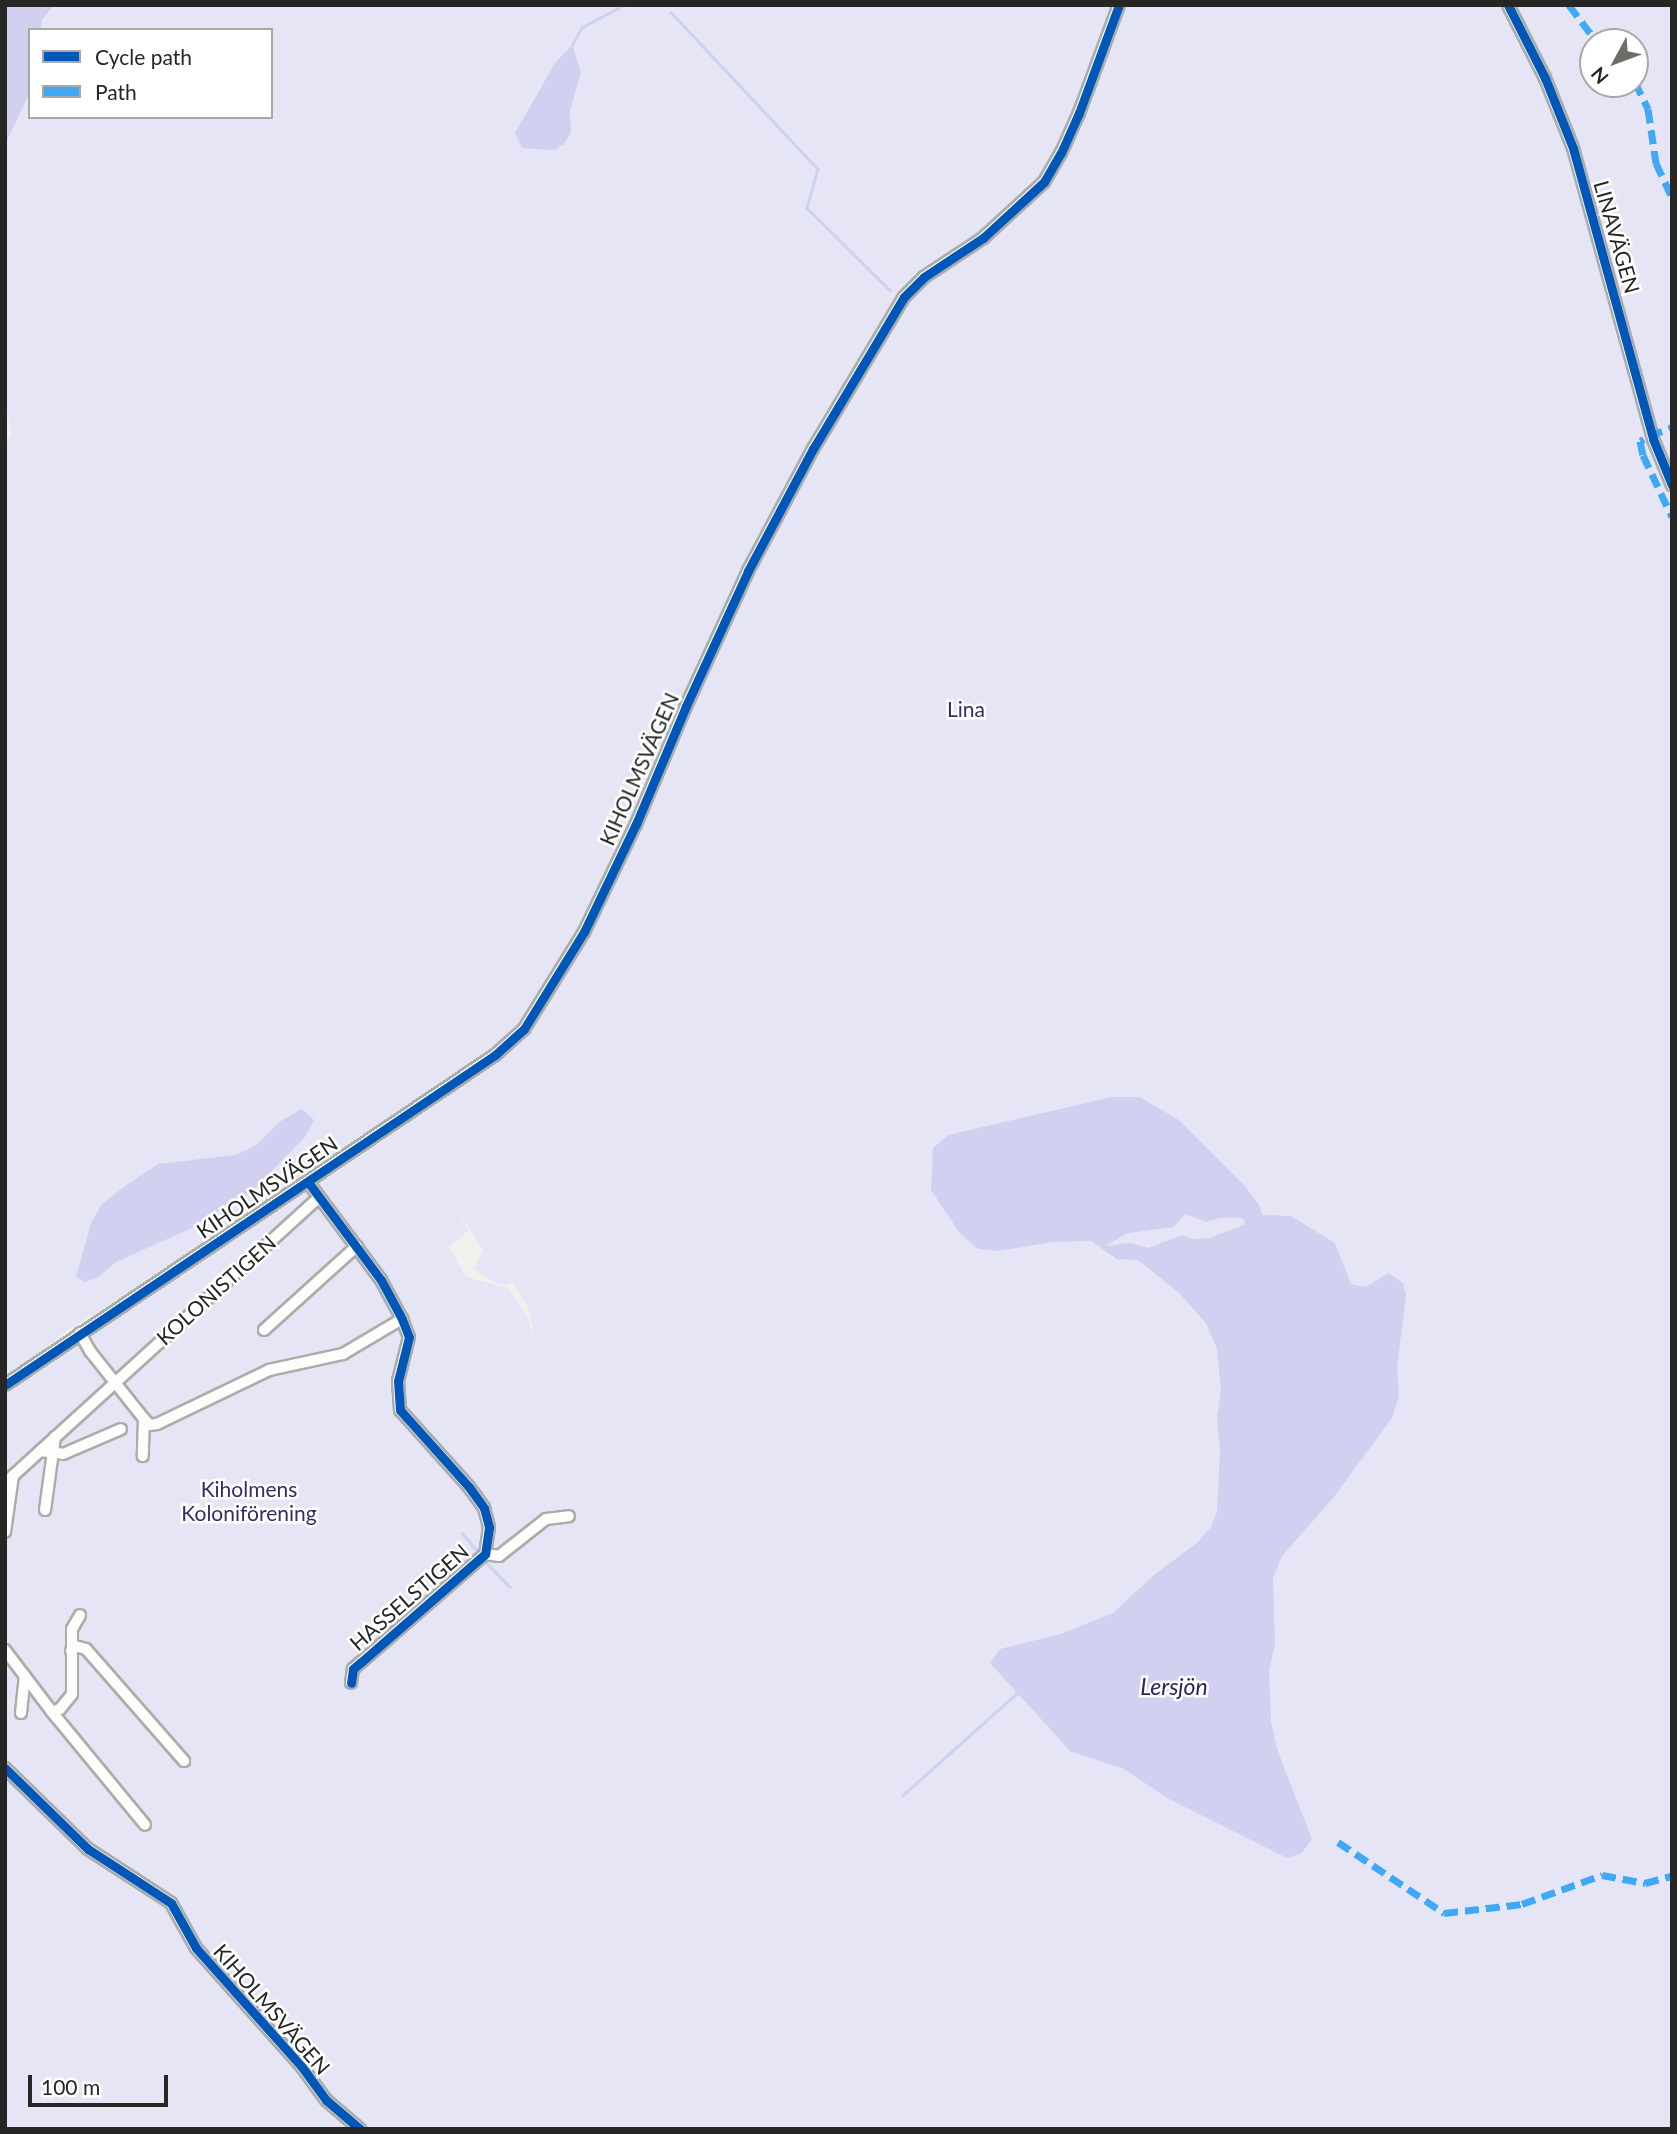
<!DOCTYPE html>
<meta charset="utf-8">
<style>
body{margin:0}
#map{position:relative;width:1677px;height:2134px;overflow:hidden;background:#eff1ec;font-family:Lato,sans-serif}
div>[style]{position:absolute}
.green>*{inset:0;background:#e5e5f6}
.water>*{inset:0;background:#d1d0f0}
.stream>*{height:2.5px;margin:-1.25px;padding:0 1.25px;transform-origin:1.25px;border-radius:1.25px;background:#d1d0f0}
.roads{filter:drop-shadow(2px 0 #abada9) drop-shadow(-2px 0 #abada9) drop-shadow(0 2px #abada9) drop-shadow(0 -2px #abada9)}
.minor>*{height:10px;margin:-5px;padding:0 5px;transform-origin:5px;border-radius:5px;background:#fdfdfc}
.quiet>*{height:7px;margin-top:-3.5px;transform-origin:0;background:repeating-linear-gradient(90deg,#3fa9f5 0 14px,transparent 0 21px)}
.cycleway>*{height:9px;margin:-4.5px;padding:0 4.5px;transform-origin:4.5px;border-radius:4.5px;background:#0057b8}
span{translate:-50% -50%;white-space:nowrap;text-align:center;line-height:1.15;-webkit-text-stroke:5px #fff;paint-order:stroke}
.street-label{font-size:21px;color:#262724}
.park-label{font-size:21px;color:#342c65}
.water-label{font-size:23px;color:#2d245c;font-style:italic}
.frame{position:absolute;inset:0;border:7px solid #262724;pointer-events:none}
.legend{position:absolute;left:28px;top:28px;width:245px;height:91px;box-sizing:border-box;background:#fff;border:2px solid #a8a9a7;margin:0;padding:9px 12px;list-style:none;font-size:21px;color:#262724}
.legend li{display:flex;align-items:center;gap:14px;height:35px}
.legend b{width:35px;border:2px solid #a8a9a7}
.north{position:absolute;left:1579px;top:28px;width:70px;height:70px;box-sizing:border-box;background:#fff;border:2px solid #a8a9a7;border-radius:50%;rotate:229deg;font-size:19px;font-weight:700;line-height:28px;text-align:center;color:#262724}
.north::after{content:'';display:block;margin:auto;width:24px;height:32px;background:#6c6e6a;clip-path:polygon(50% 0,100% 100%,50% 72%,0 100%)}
.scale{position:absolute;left:28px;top:2075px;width:140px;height:32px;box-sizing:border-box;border:4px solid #262724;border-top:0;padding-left:9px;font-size:21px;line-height:24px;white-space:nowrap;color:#262724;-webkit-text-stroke:5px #fff;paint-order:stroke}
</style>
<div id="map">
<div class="green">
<i style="clip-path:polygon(evenodd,54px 5px,1672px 5px,1672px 2129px,5px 2129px,5px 1390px,98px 1323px,91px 1315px,65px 1332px,5px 1381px,5px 445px,12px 432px,5px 404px,5px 145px,30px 92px,30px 117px,271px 117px,271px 30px,41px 30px,42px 20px,54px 5px,1593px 42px,1635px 42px,1635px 84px,1593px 84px,1593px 42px,54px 5px,446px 1191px,483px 1250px,474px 1269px,499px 1285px,513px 1283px,528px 1308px,535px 1339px,526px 1314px,508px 1288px,466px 1277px,449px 1247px,469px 1230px,446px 1191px)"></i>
</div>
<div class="water">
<i style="clip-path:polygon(5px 5px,54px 5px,42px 20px,41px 30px,30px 30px,30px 92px,5px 145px)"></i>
<i style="clip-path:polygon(572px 45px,581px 72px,570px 111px,571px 133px,564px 144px,554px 150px,522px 148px,515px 133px,555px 63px)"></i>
<i style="clip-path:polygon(evenodd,1112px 1097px,1139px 1097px,1179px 1120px,1244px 1185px,1259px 1205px,1262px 1215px,1291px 1216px,1335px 1243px,1351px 1284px,1366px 1287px,1389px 1273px,1403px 1283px,1406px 1295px,1397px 1367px,1399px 1396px,1392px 1418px,1333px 1498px,1282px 1556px,1273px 1578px,1275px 1644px,1269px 1671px,1271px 1721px,1277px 1749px,1312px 1839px,1302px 1853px,1287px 1858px,1167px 1798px,1124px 1769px,1070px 1751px,990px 1663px,1000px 1649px,1061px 1634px,1113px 1613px,1154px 1575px,1198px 1542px,1211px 1527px,1217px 1512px,1220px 1451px,1217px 1417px,1221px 1390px,1217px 1349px,1206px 1323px,1179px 1293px,1138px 1260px,1117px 1259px,1091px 1241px,1052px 1242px,998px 1251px,978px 1249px,959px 1232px,931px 1190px,933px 1148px,948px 1135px,1112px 1097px,1185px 1214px,1206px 1222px,1220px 1218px,1241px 1218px,1245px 1221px,1244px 1225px,1209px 1238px,1194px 1239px,1182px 1235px,1148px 1248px,1130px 1243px,1105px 1246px,1128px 1233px,1174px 1227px,1185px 1214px)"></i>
<i style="clip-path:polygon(302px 1109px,314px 1120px,305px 1137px,253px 1190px,192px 1228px,116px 1262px,97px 1278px,85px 1282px,76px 1277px,91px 1223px,102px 1204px,124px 1187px,158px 1164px,235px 1155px,255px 1146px,279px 1122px)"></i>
</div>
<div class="stream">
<i style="left:671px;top:12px;width:215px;rotate:46.9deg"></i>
<i style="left:818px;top:169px;width:41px;rotate:105.8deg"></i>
<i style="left:807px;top:208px;width:117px;rotate:44.7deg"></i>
<i style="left:572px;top:45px;width:21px;rotate:-61deg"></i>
<i style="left:582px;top:27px;width:47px;rotate:-27.6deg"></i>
<i style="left:462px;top:1533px;width:28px;rotate:49deg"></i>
<i style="left:485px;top:1561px;width:36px;rotate:46deg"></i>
<i style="left:903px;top:1795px;width:153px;rotate:-41.8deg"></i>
</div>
<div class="roads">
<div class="minor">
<i style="left:1508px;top:5px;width:82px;rotate:63.1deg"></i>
<i style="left:1545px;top:78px;width:75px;rotate:68.2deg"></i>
<i style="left:1573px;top:148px;width:302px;rotate:74.6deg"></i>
<i style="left:1653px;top:439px;width:50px;rotate:67.6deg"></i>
<i style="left:308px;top:1182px;width:122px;rotate:53.3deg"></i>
<i style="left:381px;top:1280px;width:44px;rotate:61.7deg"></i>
<i style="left:402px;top:1319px;width:19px;rotate:69deg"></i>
<i style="left:409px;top:1337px;width:45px;rotate:104deg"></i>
<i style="left:398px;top:1381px;width:29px;rotate:86deg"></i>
<i style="left:400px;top:1410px;width:103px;rotate:48.1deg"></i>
<i style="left:469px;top:1487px;width:26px;rotate:54deg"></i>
<i style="left:484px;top:1508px;width:20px;rotate:75deg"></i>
<i style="left:489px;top:1527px;width:27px;rotate:98deg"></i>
<i style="left:485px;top:1554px;width:164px;rotate:138.9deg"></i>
<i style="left:361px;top:1662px;width:11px;rotate:139deg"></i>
<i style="left:353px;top:1669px;width:14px;rotate:98deg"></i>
<i style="left:264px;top:1330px;width:125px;rotate:-42.1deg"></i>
<i style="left:80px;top:1333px;width:21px;rotate:61deg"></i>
<i style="left:90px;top:1351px;width:87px;rotate:51.5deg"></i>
<i style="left:144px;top:1419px;width:37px;rotate:92deg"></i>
<i style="left:5px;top:1385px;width:591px;rotate:-33.96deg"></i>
<i style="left:495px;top:1055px;width:39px;rotate:-42deg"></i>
<i style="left:524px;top:1029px;width:114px;rotate:-58.3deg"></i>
<i style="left:584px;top:932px;width:120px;rotate:-64.3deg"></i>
<i style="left:636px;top:824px;width:128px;rotate:-67deg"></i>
<i style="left:686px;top:706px;width:149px;rotate:-65.3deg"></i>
<i style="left:748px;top:571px;width:138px;rotate:-62deg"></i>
<i style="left:813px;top:449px;width:177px;rotate:-59.1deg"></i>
<i style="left:904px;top:297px;width:28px;rotate:-45deg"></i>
<i style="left:924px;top:277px;width:71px;rotate:-33.5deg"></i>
<i style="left:983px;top:238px;width:83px;rotate:-42.6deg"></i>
<i style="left:1044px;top:182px;width:34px;rotate:-60deg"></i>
<i style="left:1061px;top:153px;width:44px;rotate:-65.8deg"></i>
<i style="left:1079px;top:113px;width:115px;rotate:-69.7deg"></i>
<i style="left:144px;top:1419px;width:8px;rotate:45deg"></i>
<i style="left:150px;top:1425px;width:7px;rotate:-8deg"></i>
<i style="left:157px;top:1424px;width:124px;rotate:-25.7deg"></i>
<i style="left:269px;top:1370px;width:76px;rotate:-12.2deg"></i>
<i style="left:343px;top:1354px;width:69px;rotate:-30.7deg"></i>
<i style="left:40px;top:1451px;width:23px;rotate:7deg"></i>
<i style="left:63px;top:1454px;width:63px;rotate:-23.3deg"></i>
<i style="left:5px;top:1483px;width:422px;rotate:-42.3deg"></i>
<i style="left:45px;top:1510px;width:74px;rotate:-82.2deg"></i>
<i style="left:5px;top:1532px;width:57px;rotate:-81.9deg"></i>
<i style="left:485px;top:1554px;width:14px;rotate:8deg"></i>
<i style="left:499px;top:1556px;width:60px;rotate:-38.2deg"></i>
<i style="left:546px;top:1519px;width:23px;rotate:-7deg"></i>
<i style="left:5px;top:1650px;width:78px;rotate:52.8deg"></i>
<i style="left:52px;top:1712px;width:9px;rotate:-21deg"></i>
<i style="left:60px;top:1709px;width:19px;rotate:-51deg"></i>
<i style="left:72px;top:1694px;width:65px;rotate:-90deg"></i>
<i style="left:72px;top:1629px;width:16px;rotate:-60deg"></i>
<i style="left:71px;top:1651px;width:6px;rotate:-51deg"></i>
<i style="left:75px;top:1646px;width:11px;rotate:15deg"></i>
<i style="left:86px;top:1649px;width:149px;rotate:48.8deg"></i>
<i style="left:52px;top:1712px;width:146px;rotate:50.5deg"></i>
<i style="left:21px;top:1713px;width:37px;rotate:-84deg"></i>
<i style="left:5px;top:1768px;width:116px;rotate:44.3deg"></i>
<i style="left:88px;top:1849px;width:99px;rotate:33deg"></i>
<i style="left:171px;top:1903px;width:51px;rotate:60.9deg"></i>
<i style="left:196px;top:1948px;width:159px;rotate:48.3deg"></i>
<i style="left:302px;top:2067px;width:41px;rotate:54deg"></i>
<i style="left:326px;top:2100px;width:45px;rotate:40.5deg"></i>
</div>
</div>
<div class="quiet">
<i style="left:1569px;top:5px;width:46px;rotate:52.9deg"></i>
<i style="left:1635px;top:82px;width:30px;rotate:64deg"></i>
<i style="left:1648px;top:109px;width:55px;rotate:81.6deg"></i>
<i style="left:1656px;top:163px;width:38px;rotate:65deg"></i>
<i style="left:1649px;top:436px;width:25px;rotate:-21deg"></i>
<i style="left:1644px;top:439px;width:4px;rotate:153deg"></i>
<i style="left:1640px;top:441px;width:14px;rotate:78deg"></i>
<i style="left:1643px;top:455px;width:68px;rotate:64.9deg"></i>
<i style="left:1338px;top:1842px;width:128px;rotate:33.8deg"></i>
<i style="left:1444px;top:1913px;width:79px;rotate:-6.6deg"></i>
<i style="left:1522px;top:1904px;width:85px;rotate:-19.9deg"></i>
<i style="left:1602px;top:1875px;width:44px;rotate:10.5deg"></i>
<i style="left:1645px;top:1883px;width:28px;rotate:-15deg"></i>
</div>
<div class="cycleway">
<i style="left:1508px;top:5px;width:82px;rotate:63.1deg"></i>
<i style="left:1545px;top:78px;width:75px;rotate:68.2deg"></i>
<i style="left:1573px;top:148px;width:302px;rotate:74.6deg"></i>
<i style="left:1653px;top:439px;width:50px;rotate:67.6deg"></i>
<i style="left:308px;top:1182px;width:122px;rotate:53.3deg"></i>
<i style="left:381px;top:1280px;width:44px;rotate:61.7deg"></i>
<i style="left:402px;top:1319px;width:19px;rotate:69deg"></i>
<i style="left:409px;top:1337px;width:45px;rotate:104deg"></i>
<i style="left:398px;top:1381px;width:29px;rotate:86deg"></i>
<i style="left:400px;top:1410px;width:103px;rotate:48.1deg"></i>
<i style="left:469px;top:1487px;width:26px;rotate:54deg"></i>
<i style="left:484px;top:1508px;width:20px;rotate:75deg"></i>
<i style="left:489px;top:1527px;width:27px;rotate:98deg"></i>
<i style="left:485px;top:1554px;width:164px;rotate:138.9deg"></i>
<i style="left:361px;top:1662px;width:11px;rotate:139deg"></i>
<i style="left:353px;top:1669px;width:14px;rotate:98deg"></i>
<i style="left:5px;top:1385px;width:591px;rotate:-33.96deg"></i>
<i style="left:495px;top:1055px;width:39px;rotate:-42deg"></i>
<i style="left:524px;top:1029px;width:114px;rotate:-58.3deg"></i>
<i style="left:584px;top:932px;width:120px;rotate:-64.3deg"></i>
<i style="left:636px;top:824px;width:128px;rotate:-67deg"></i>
<i style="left:686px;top:706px;width:149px;rotate:-65.3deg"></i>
<i style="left:748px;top:571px;width:138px;rotate:-62deg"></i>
<i style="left:813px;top:449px;width:177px;rotate:-59.1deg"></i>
<i style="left:904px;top:297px;width:28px;rotate:-45deg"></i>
<i style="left:924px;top:277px;width:71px;rotate:-33.5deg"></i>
<i style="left:983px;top:238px;width:83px;rotate:-42.6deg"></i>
<i style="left:1044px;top:182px;width:34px;rotate:-60deg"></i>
<i style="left:1061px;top:153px;width:44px;rotate:-65.8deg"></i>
<i style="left:1079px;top:113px;width:115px;rotate:-69.7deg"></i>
<i style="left:5px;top:1768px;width:116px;rotate:44.3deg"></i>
<i style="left:88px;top:1849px;width:99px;rotate:33deg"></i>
<i style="left:171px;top:1903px;width:51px;rotate:60.9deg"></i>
<i style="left:196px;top:1948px;width:159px;rotate:48.3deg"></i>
<i style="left:302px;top:2067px;width:41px;rotate:54deg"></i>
<i style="left:326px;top:2100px;width:45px;rotate:40.5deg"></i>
</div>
<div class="street-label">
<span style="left:1617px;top:237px;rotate:74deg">LINAVÄGEN</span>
<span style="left:639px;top:769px;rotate:-66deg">KIHOLMSVÄGEN</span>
<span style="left:267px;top:1187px;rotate:-34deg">KIHOLMSVÄGEN</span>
<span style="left:216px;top:1290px;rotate:-42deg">KOLONISTIGEN</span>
<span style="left:409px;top:1597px;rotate:-41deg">HASSELSTIGEN</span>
<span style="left:272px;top:2009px;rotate:49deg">KIHOLMSVÄGEN</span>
</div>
<div class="park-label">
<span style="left:966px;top:709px">Lina</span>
<span style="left:249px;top:1501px">Kiholmens<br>Koloniförening</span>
</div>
<div class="water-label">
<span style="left:1174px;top:1686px">Lersjön</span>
</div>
<div class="frame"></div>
<ul class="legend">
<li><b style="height:9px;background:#0057b8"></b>Cycle path</li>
<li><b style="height:9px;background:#3fa9f5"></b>Path</li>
</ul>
<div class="north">N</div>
<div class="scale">100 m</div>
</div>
